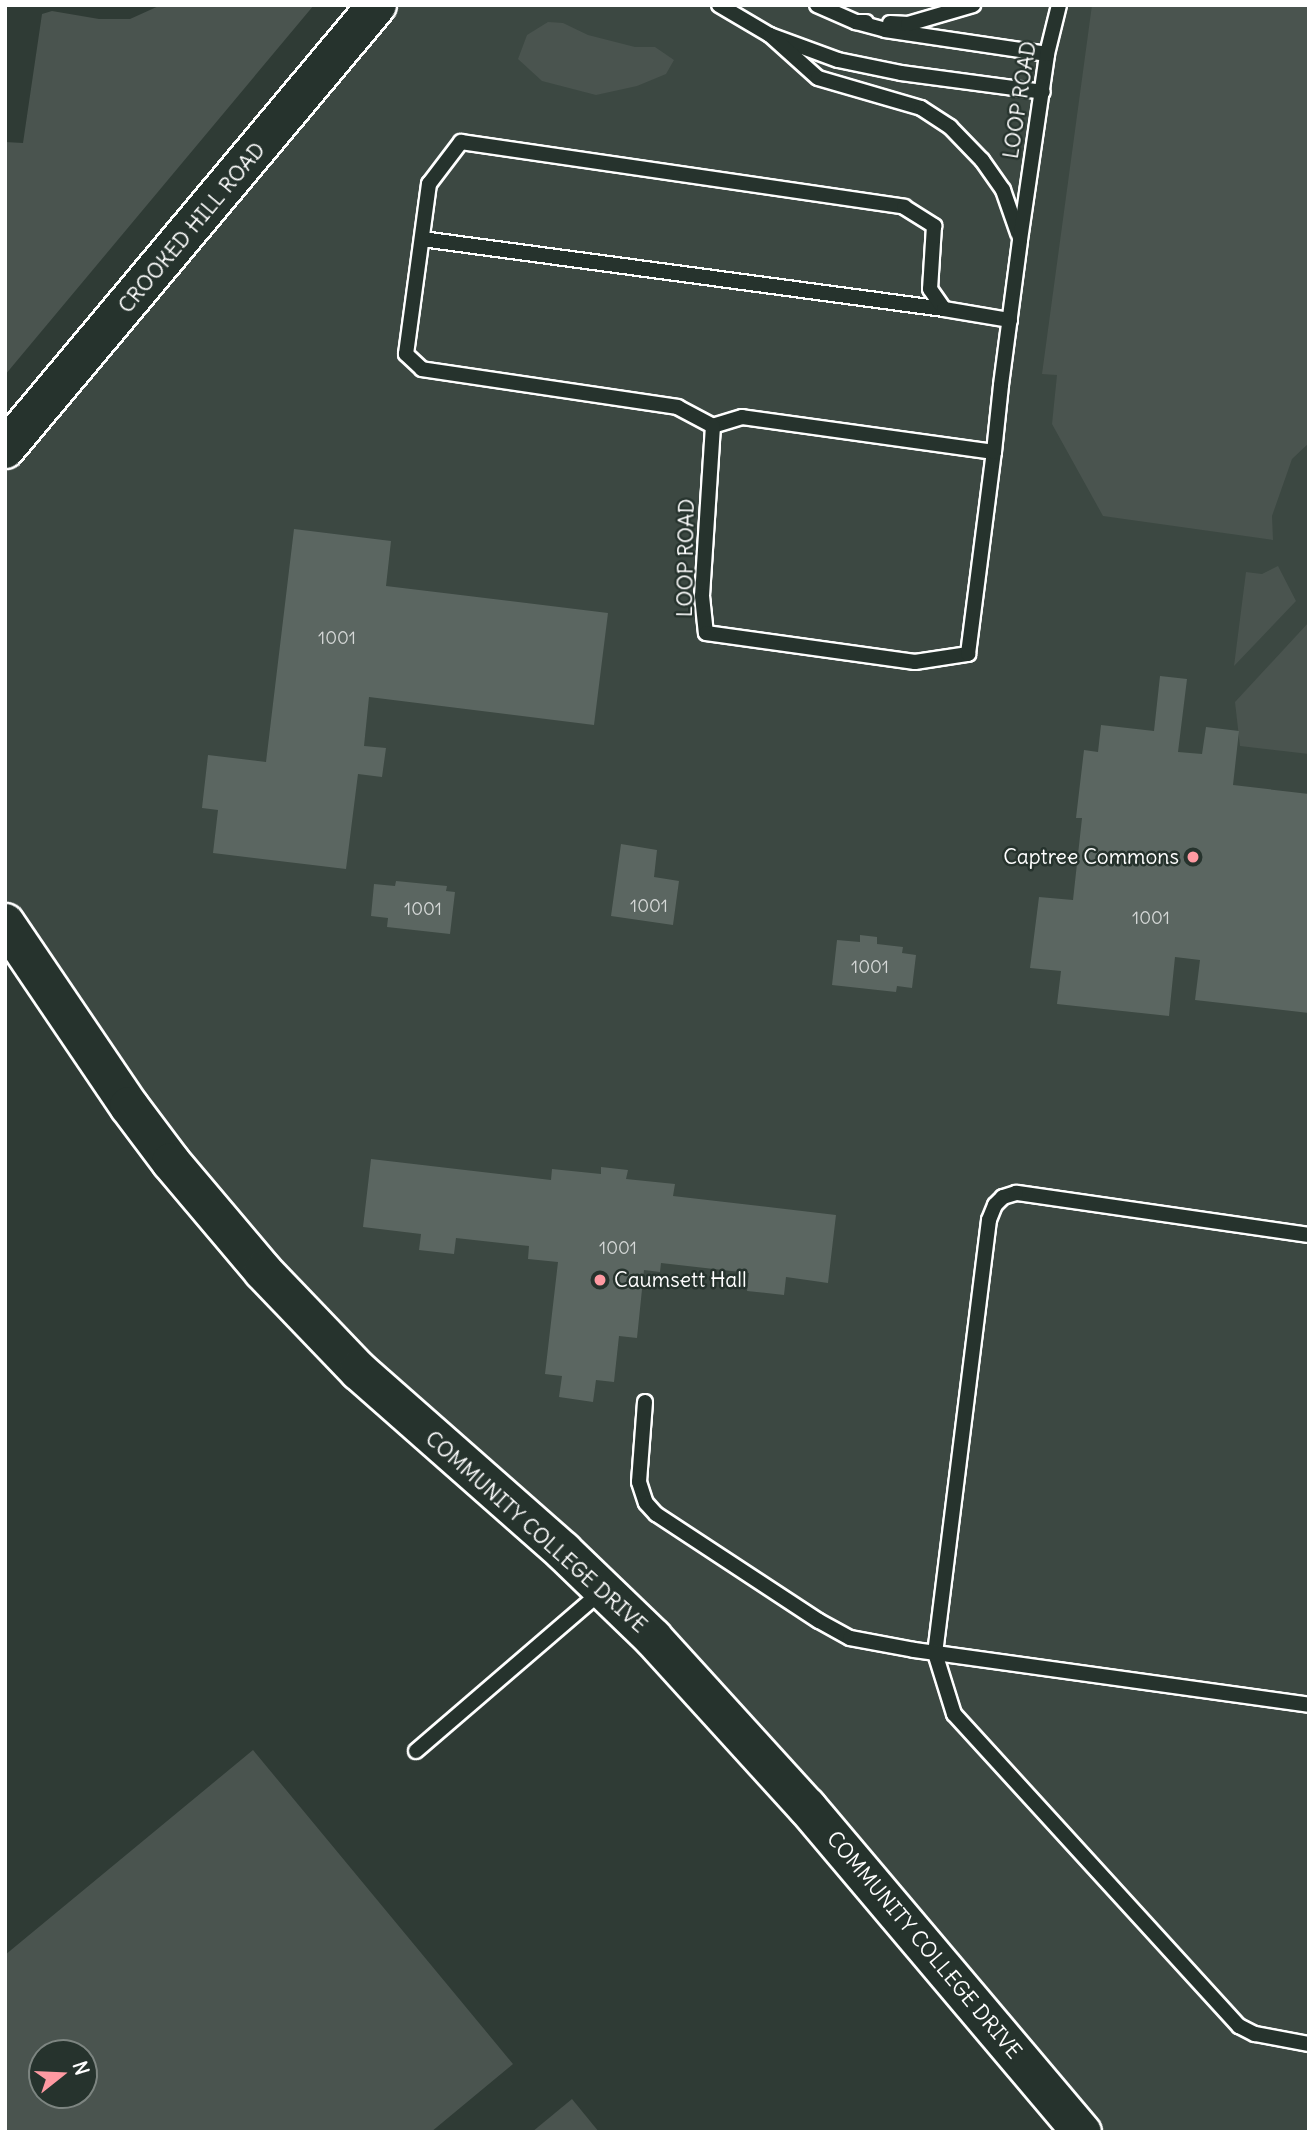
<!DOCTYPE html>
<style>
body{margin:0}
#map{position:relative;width:1314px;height:2137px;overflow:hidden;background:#2f3b35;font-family:Delius,sans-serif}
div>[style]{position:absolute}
.built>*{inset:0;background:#3c4842}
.green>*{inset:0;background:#4a544f}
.building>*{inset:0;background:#5b6661}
.roads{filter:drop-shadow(2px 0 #fff) drop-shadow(-2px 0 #fff) drop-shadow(0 2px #fff) drop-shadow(0 -2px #fff)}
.lane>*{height:14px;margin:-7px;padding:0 7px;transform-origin:7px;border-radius:7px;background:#26332d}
.secondary>*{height:38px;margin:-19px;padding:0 19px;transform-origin:19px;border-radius:19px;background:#26332d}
.dots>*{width:19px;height:19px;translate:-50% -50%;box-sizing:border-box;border:4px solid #26332d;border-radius:50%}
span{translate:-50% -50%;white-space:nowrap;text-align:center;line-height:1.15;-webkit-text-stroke:5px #26332d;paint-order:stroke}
.number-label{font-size:18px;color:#d6d9d8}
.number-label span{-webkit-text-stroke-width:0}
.street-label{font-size:21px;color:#fff}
.poi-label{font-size:21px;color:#fff}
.right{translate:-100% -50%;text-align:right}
.left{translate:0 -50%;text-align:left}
.frame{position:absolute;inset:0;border:7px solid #fff;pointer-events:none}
.north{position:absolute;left:28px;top:2039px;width:70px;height:70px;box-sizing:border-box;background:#26332d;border:2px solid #7d8581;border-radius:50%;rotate:72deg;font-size:19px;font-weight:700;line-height:28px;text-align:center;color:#fff}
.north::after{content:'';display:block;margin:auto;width:24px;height:32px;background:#ff9aa2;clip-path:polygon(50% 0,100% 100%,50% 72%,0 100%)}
</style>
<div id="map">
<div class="built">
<i style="clip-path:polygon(385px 5px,1309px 5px,1309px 2132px,1090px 2132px,844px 1836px,211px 1201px,5px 912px,5px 459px)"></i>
</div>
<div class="green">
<i style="clip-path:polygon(161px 5px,314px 5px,5px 375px,5px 142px,23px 143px,42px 14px,52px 11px,99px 19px,130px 19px)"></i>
<i style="clip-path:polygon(1092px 5px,1309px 5px,1309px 443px,1292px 459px,1272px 516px,1273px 540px,1103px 516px,1052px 424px,1057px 375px,1042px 374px)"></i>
<i style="clip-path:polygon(548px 22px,563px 23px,588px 35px,635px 47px,655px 47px,674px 60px,666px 74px,637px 86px,596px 95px,542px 81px,518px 59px,527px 35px)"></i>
<i style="clip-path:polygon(1278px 566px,1296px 601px,1234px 666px,1246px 572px,1262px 574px)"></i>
<i style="clip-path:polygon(1309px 622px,1309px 754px,1240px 746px,1235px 702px)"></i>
<i style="clip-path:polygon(evenodd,253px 1750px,513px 2064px,431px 2132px,5px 2132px,5px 1955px,253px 1750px,84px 2053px,84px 2095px,42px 2095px,42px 2053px,84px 2053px)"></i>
<i style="clip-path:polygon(572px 2099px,599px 2132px,532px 2132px)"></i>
</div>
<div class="building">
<i style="clip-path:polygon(294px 529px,391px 541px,386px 586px,608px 613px,594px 725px,369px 697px,364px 746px,386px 748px,382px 777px,358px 774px,346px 869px,213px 853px,218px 810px,202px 808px,208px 755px,266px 762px)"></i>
<i style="clip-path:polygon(1160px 676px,1187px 679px,1178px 752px,1202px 754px,1206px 727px,1239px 731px,1233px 785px,1309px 794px,1309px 1013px,1195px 1000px,1200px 960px,1175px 957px,1169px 1016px,1057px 1004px,1061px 971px,1030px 968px,1039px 897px,1073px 900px,1082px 818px,1076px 818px,1084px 750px,1098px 752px,1101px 725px,1154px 731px)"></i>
<i style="clip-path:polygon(621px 844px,657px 850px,654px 877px,679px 881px,673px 925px,611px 916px)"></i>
<i style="clip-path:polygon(396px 881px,447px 886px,446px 891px,455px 892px,450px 934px,387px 927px,388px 918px,371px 916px,374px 884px,395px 886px)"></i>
<i style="clip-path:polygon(860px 935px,877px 937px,877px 944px,903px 947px,902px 953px,916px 955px,912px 988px,897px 986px,896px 992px,832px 985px,837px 940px,860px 942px)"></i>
<i style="clip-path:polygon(371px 1159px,551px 1180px,552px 1169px,601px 1174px,601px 1167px,628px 1170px,626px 1179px,675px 1184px,673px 1196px,836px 1215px,828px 1283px,786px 1277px,784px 1295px,747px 1291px,749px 1273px,661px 1263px,660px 1272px,644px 1270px,637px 1338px,619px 1336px,614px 1382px,596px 1380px,593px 1402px,559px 1397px,562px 1376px,545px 1374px,558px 1262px,528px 1259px,529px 1246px,456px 1238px,454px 1254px,419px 1250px,421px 1234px,363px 1227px)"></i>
</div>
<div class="roads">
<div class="lane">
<i style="left:719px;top:5px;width:59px;rotate:30.5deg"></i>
<i style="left:770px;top:35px;width:72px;rotate:20.2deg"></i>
<i style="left:838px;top:60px;width:64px;rotate:11.7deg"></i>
<i style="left:901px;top:73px;width:143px;rotate:7.6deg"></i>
<i style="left:817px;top:5px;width:43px;rotate:23.6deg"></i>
<i style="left:856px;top:22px;width:10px"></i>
<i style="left:856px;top:22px;width:30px;rotate:15deg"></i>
<i style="left:885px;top:30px;width:164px;rotate:8.4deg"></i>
<i style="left:890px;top:23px;width:18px;rotate:3deg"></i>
<i style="left:908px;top:24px;width:68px;rotate:-16.3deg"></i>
<i style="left:770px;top:35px;width:64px;rotate:41.9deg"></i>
<i style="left:818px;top:78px;width:107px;rotate:16.2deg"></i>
<i style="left:921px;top:108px;width:35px;rotate:33deg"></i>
<i style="left:950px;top:127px;width:46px;rotate:45.9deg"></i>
<i style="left:982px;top:160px;width:37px;rotate:55deg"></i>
<i style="left:1003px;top:190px;width:46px;rotate:70.8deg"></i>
<i style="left:422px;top:239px;width:527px;rotate:7.64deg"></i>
<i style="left:713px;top:426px;width:40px;rotate:-152deg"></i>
<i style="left:678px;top:407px;width:259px;rotate:-171.6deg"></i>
<i style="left:422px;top:369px;width:22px;rotate:-137deg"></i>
<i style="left:406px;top:354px;width:172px;rotate:-82.3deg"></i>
<i style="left:429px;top:184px;width:53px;rotate:-52.7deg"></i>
<i style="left:461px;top:142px;width:448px;rotate:8.3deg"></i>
<i style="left:904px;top:207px;width:36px;rotate:32deg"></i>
<i style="left:934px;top:226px;width:63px;rotate:93.6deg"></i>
<i style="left:930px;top:289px;width:24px;rotate:55deg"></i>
<i style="left:944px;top:309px;width:67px;rotate:9.5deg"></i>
<i style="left:994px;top:452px;width:254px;rotate:-172.1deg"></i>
<i style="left:742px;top:417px;width:30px;rotate:163deg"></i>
<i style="left:713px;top:426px;width:170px;rotate:93.7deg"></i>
<i style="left:702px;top:596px;width:37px;rotate:84deg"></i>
<i style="left:706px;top:633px;width:211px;rotate:7.9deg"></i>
<i style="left:915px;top:662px;width:54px;rotate:-8.6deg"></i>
<i style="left:968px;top:654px;width:204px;rotate:-82.7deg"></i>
<i style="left:994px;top:452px;width:67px;rotate:-84deg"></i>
<i style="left:1001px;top:385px;width:146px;rotate:-82.5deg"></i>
<i style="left:1020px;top:240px;width:188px;rotate:-81.7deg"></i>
<i style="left:1047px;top:54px;width:50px;rotate:-76.2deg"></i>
<i style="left:1309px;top:1235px;width:296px;rotate:-171.8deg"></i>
<i style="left:1016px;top:1193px;width:14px;rotate:163deg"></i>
<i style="left:1003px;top:1197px;width:11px;rotate:135deg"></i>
<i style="left:995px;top:1205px;width:16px;rotate:112deg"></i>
<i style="left:989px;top:1220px;width:436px;rotate:97.1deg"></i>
<i style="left:935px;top:1653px;width:64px;rotate:72.7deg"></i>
<i style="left:954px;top:1714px;width:423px;rotate:47.6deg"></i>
<i style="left:1239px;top:2026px;width:18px;rotate:27deg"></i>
<i style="left:1255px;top:2034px;width:55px;rotate:10.5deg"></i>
<i style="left:645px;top:1402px;width:80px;rotate:94.3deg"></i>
<i style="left:639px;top:1482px;width:22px;rotate:72deg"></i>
<i style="left:646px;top:1503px;width:15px;rotate:48deg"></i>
<i style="left:656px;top:1514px;width:195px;rotate:33.3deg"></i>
<i style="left:819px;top:1621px;width:35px;rotate:29deg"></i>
<i style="left:850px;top:1638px;width:65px;rotate:10.6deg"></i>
<i style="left:914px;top:1650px;width:399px;rotate:7.9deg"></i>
<i style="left:416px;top:1751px;width:247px;rotate:-40.7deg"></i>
</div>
<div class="secondary">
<i style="left:5px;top:449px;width:579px;rotate:-50.04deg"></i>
<i style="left:5px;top:923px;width:221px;rotate:55.9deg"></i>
<i style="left:129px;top:1106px;width:70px;rotate:53.1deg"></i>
<i style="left:171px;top:1162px;width:143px;rotate:49.8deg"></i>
<i style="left:263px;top:1271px;width:139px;rotate:46.2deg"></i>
<i style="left:359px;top:1371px;width:272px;rotate:41.4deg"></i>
<i style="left:563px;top:1551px;width:125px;rotate:44deg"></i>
<i style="left:653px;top:1638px;width:229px;rotate:47.7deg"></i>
<i style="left:807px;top:1807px;width:426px;rotate:49.8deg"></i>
</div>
</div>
<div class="dots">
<i style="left:1193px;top:857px;background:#ff9aa2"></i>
<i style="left:600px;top:1280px;background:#ff9aa2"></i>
</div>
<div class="number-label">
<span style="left:337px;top:638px">1001</span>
<span style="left:649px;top:906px">1001</span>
<span style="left:423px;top:909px">1001</span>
<span style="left:1151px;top:918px">1001</span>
<span style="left:870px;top:967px">1001</span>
<span style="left:618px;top:1248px">1001</span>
</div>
<div class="street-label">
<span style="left:1020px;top:100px;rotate:-81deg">LOOP ROAD</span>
<span style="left:192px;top:228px;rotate:-50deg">CROOKED HILL ROAD</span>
<span style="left:686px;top:558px;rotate:-89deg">LOOP ROAD</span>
<span style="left:536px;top:1532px;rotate:42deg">COMMUNITY COLLEGE DRIVE</span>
<span style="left:924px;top:1945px;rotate:50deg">COMMUNITY COLLEGE DRIVE</span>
</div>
<div class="poi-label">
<span class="right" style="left:1179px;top:857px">Captree Commons</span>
<span class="left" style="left:614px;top:1280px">Caumsett Hall</span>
</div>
<div class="frame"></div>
<div class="north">N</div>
</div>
